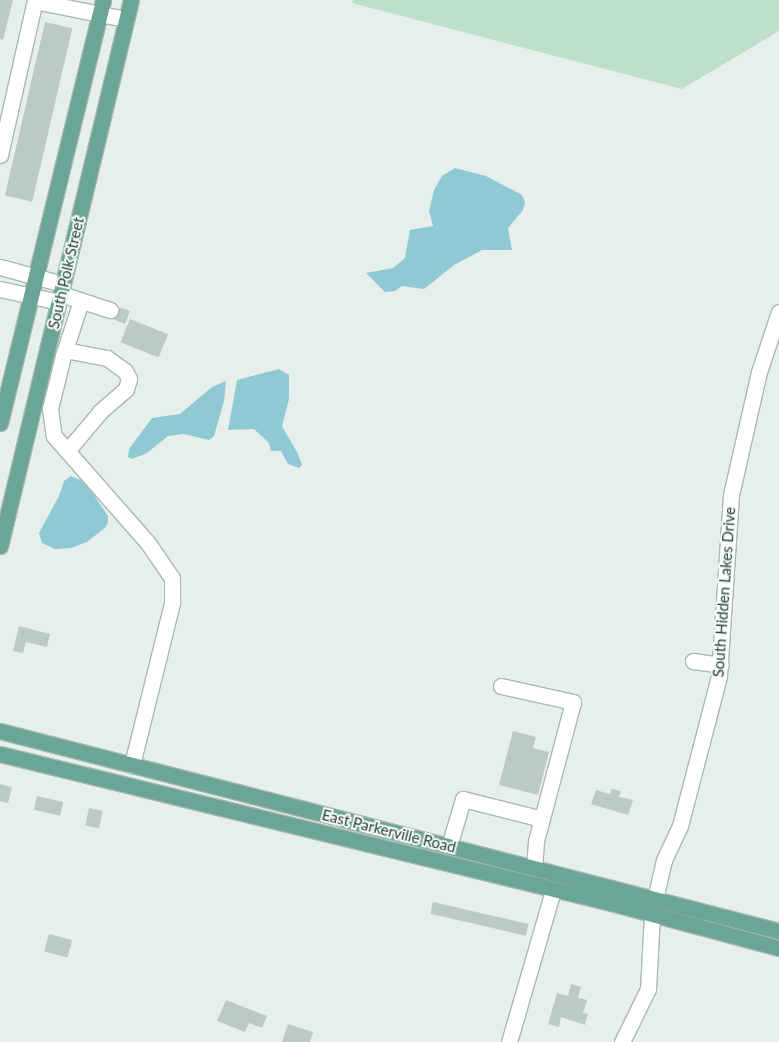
<!DOCTYPE html>
<style>
body{margin:0}
#map{position:relative;width:779px;height:1042px;overflow:hidden;background:#e6efeb;font-family:Lato,sans-serif}
div>[style]{position:absolute}
.green>*{inset:0;background:#bfe0c8}
.water>*{inset:0;background:#8ec9d4}
.building>*{inset:0;background:#bbcac4;transform-origin:0 0}
.roads{filter:drop-shadow(1px 0 #a8b8b2) drop-shadow(-1px 0 #a8b8b2) drop-shadow(0 1px #a8b8b2) drop-shadow(0 -1px #a8b8b2)}
.minor>*{height:15px;margin:-7.5px;padding:0 7.5px;transform-origin:7.5px;border-radius:7.5px;background:#fff}
.major>*{height:15px;margin:-7.5px;padding:0 7.5px;transform-origin:7.5px;border-radius:7.5px;background:#6aa596}
span{translate:-50% -50%;white-space:nowrap;text-align:center;line-height:1.15;-webkit-text-stroke:4px #f7fbf9;paint-order:stroke}
.street-label{font-size:15px;color:#24423a}
</style>
<div id="map">
<div class="green">
<i style="clip-path:polygon(353px 0,779px 0,779px 31px,682px 89px,352px 3px)"></i>
</div>
<div class="water">
<i style="clip-path:polygon(455px 168px,486px 176px,522px 195px,525px 202px,523px 210px,508px 228px,512px 250px,482px 250px,454px 265px,424px 289px,402px 286px,395px 291px,385px 292px,366px 273px,393px 268px,405px 258px,410px 230px,433px 226px,429px 211px,434px 190px,442px 176px)"></i>
<i style="clip-path:polygon(279px 369px,289px 375px,289px 399px,282px 426px,298px 454px,302px 465px,299px 468px,288px 464px,281px 451px,271px 451px,269px 443px,254px 429px,228px 430px,237px 380px)"></i>
<i style="clip-path:polygon(226px 381px,224px 401px,214px 436px,209px 440px,184px 434px,168px 436px,147px 453px,132px 459px,128px 457px,129px 449px,152px 418px,180px 414px,212px 387px)"></i>
<i style="clip-path:polygon(71px 476px,85px 482px,108px 516px,108px 522px,106px 527px,87px 542px,71px 548px,55px 549px,42px 543px,39px 533px,59px 496px,64px 481px)"></i>
</div>
<div class="building">
<i style="clip-path:polygon(0 0,13px 0,3px 40px,0 39px)"></i>
<i style="left:45px;top:22px;width:28px;height:178px;rotate:13deg"></i>
<i style="clip-path:polygon(118px 307px,130px 311px,125px 324px,113px 319px,119px 313px)"></i>
<i style="left:130px;top:319px;width:41px;height:25px;rotate:22deg"></i>
<i style="clip-path:polygon(19px 626px,50px 634px,47px 647px,26px 642px,23px 653px,13px 651px)"></i>
<i style="clip-path:polygon(513px 731px,536px 737px,533px 748px,549px 752px,538px 795px,499px 785px)"></i>
<i style="clip-path:polygon(0 784px,12px 787px,8px 803px,0 801px)"></i>
<i style="clip-path:polygon(611px 789px,621px 791px,619px 797px,633px 800px,628px 815px,591px 804px,596px 790px,610px 794px)"></i>
<i style="left:37px;top:796px;width:27px;height:14px;rotate:13deg"></i>
<i style="left:89px;top:808px;width:14px;height:18px;rotate:12deg"></i>
<i style="left:433px;top:902px;width:98px;height:12px;rotate:13deg"></i>
<i style="left:49px;top:934px;width:24px;height:18px;rotate:15deg"></i>
<i style="clip-path:polygon(571px 984px,581px 987px,578px 998px,587px 1000px,583px 1013px,588px 1014px,585px 1025px,561px 1017px,559px 1027px,548px 1024px,557px 993px,568px 996px)"></i>
<i style="clip-path:polygon(226px 1000px,267px 1016px,262px 1028px,249px 1023px,245px 1032px,217px 1021px)"></i>
<i style="clip-path:polygon(288px 1024px,313px 1032px,310px 1042px,282px 1042px)"></i>
</div>
<div class="roads">
<div class="minor">
<i style="left:35px;top:1px;width:93px;rotate:11.2deg"></i>
<i style="left:0;top:155px;width:159px;rotate:-77.3deg"></i>
<i style="left:0;top:267px;width:65px;rotate:15.1deg"></i>
<i style="left:0;top:289px;width:60px;rotate:12.4deg"></i>
<i style="left:61px;top:294px;width:52px;rotate:18.1deg"></i>
<i style="left:81px;top:301px;width:58px;rotate:108.1deg"></i>
<i style="left:63px;top:356px;width:55px;rotate:103.8deg"></i>
<i style="left:50px;top:409px;width:27px;rotate:82deg"></i>
<i style="left:54px;top:436px;width:142px;rotate:48.7deg"></i>
<i style="left:148px;top:543px;width:42px;rotate:55.6deg"></i>
<i style="left:172px;top:578px;width:25px;rotate:90deg"></i>
<i style="left:172px;top:603px;width:167px;rotate:103.9deg"></i>
<i style="left:65px;top:350px;width:43px;rotate:10.8deg"></i>
<i style="left:107px;top:358px;width:22px;rotate:36deg"></i>
<i style="left:125px;top:371px;width:9px;rotate:63deg"></i>
<i style="left:129px;top:379px;width:10px;rotate:107deg"></i>
<i style="left:126px;top:389px;width:35px;rotate:139deg"></i>
<i style="left:100px;top:412px;width:51px;rotate:130.2deg"></i>
<i style="left:693px;top:661px;width:28px;rotate:8deg"></i>
<i style="left:501px;top:686px;width:74px;rotate:12.5deg"></i>
<i style="left:573px;top:702px;width:144px;rotate:104.9deg"></i>
<i style="left:536px;top:841px;width:27px;rotate:94deg"></i>
<i style="left:449px;top:846px;width:49px;rotate:-73.4deg"></i>
<i style="left:463px;top:799px;width:81px;rotate:14.2deg"></i>
<i style="left:655px;top:899px;width:40px;rotate:-77deg"></i>
<i style="left:664px;top:860px;width:38px;rotate:-65deg"></i>
<i style="left:680px;top:826px;width:155px;rotate:-75.4deg"></i>
<i style="left:719px;top:676px;width:181px;rotate:-86.2deg"></i>
<i style="left:731px;top:495px;width:126px;rotate:-77.2deg"></i>
<i style="left:759px;top:372px;width:63px;rotate:-71.6deg"></i>
<i style="left:509px;top:1042px;width:157px;rotate:-73.8deg"></i>
<i style="left:622px;top:1042px;width:59px;rotate:-63.9deg"></i>
<i style="left:648px;top:989px;width:74px;rotate:-86.9deg"></i>
</div>
<div class="major">
<i style="left:0;top:423px;width:435px;rotate:-76.3deg"></i>
<i style="left:0;top:546px;width:561px;rotate:-76.51deg"></i>
<i style="left:0;top:731px;width:804px;rotate:14.4deg"></i>
<i style="left:0;top:754px;width:629px;rotate:13.7deg"></i>
<i style="left:611px;top:903px;width:174px;rotate:15deg"></i>
</div>
</div>
<div class="street-label">
<span style="left:66px;top:273px;rotate:-77deg">South Polk Street</span>
<span style="left:724px;top:592px;rotate:-86deg">South Hidden Lakes Drive</span>
<span style="left:389px;top:831px;rotate:14deg">East Parkerville Road</span>
</div>
</div>
